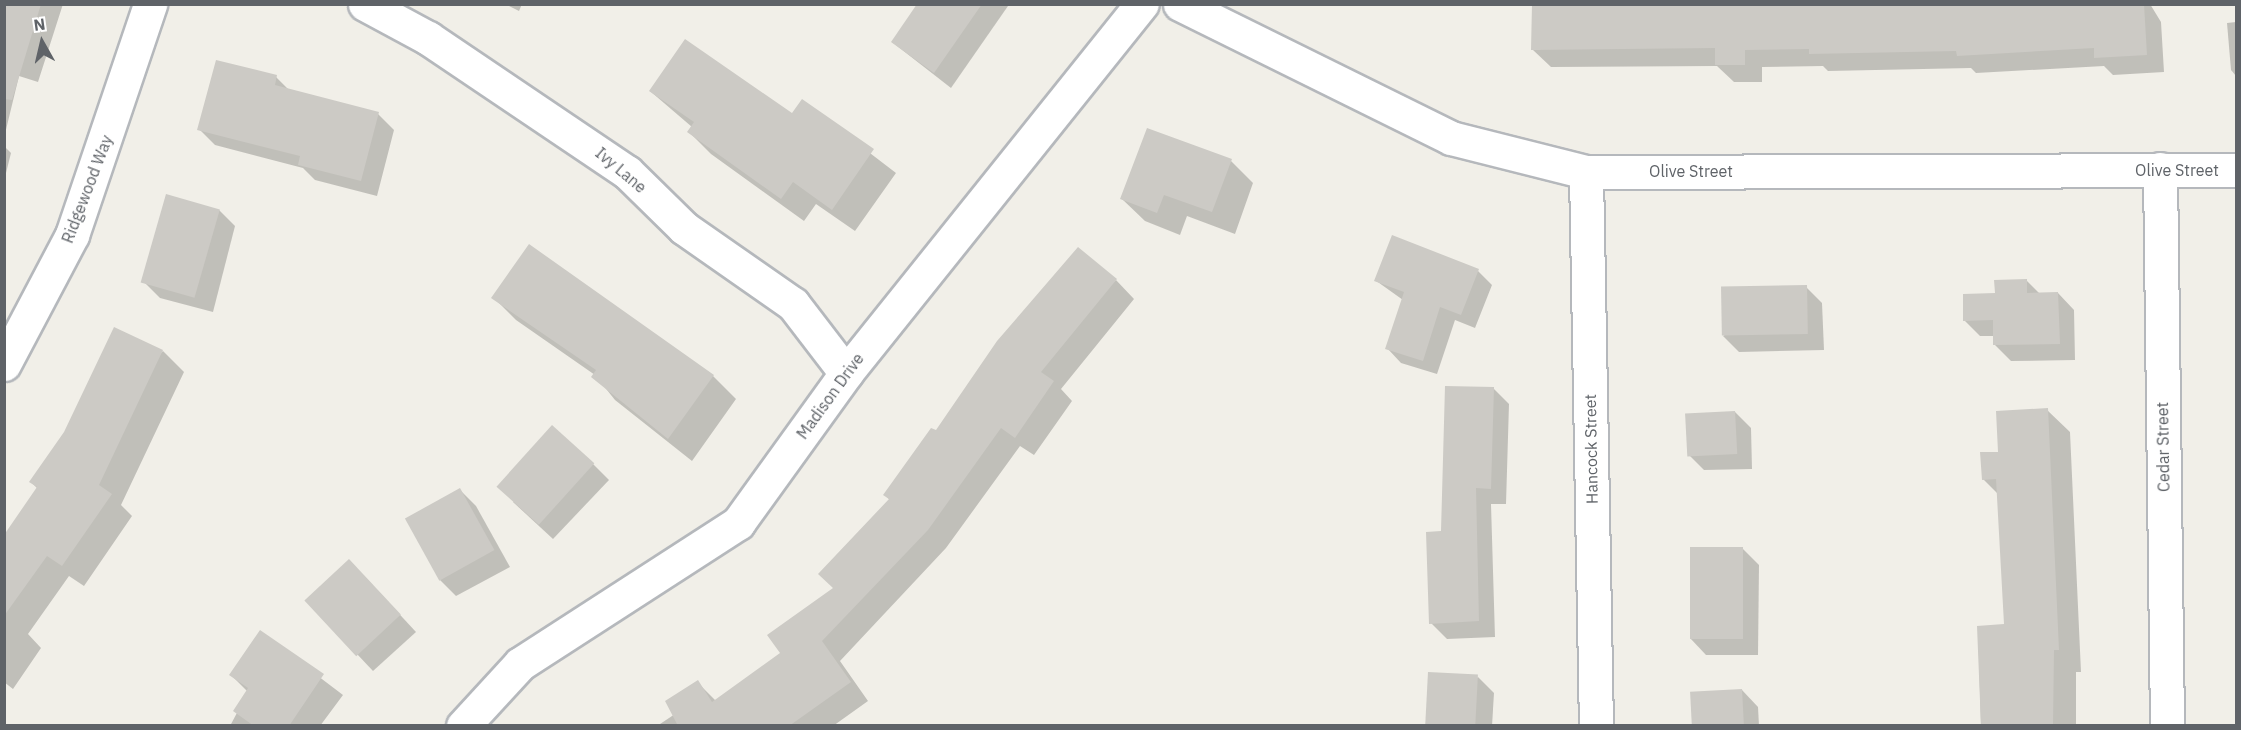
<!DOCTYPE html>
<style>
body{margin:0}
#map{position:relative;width:2241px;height:730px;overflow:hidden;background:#f1efe8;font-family:"IBM Plex Sans",sans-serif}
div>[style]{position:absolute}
.shadow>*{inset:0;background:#0003}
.building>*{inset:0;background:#cccac5;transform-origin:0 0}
.roads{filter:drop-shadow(2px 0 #b5b8bc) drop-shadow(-2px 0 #b5b8bc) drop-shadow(0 2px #b5b8bc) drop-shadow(0 -2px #b5b8bc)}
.minor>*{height:33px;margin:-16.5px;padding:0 16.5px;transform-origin:16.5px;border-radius:16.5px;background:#fff}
span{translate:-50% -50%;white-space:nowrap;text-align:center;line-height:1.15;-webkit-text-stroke:4.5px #fff;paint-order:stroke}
.street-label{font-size:16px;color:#5f6368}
.frame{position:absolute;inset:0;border:6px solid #5f6368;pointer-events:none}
.north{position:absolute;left:12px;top:12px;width:60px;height:60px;-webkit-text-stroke:4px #fff;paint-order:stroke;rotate:352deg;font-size:16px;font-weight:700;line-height:24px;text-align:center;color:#5f6368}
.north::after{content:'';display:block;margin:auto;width:21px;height:27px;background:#5f6368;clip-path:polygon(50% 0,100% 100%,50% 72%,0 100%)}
</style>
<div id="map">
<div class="shadow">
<i style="clip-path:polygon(4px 4px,63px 4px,38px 82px,19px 76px,4px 138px)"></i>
<i style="clip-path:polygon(505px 4px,522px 4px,519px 11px)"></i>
<i style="clip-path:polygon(919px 4px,1007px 4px,1008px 6px,951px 88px,892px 42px)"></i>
<i style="clip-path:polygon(1918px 4px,2150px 4px,2161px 22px,2164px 72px,2113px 75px,2104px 66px,1976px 73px,1971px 68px,1828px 71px,1823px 66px,1762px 67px,1762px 82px,1734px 82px,1717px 66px,1551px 67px,1533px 50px)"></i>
<i style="clip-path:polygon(2236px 22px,2236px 76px,2231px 70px,2227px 23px)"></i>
<i style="clip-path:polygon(276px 77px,289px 90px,378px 114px,394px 130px,377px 196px,315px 180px,303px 168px,215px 145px,199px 129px)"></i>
<i style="clip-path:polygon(650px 91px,793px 115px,802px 101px,896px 173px,855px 231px,816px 204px,804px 221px,711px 154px,689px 132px,692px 127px)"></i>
<i style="clip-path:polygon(4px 146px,11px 153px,4px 181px)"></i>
<i style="clip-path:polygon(1231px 161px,1253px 183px,1235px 234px,1187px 216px,1180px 235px,1145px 221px,1122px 199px)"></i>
<i style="clip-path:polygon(219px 210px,235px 226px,213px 312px,160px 298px,144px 282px)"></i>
<i style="clip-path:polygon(1478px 271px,1492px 285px,1475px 328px,1455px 320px,1437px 374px,1401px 363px,1387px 348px,1403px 300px,1375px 280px)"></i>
<i style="clip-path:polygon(1116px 280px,1134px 299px,1061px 389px,1072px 401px,1034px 455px,1020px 446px,946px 548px,840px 661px,868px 701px,833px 726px,657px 726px,675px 714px,697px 682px,716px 701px,782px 654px,834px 588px,890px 500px,885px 495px,936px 433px)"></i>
<i style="clip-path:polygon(2026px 280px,2040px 294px,2058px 293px,2074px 310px,2075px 360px,2011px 361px,1995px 345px,1995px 336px,1980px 336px,1964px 320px,1996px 295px)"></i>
<i style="clip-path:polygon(1806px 287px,1822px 303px,1824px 350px,1739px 352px,1723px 336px)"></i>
<i style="clip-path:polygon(493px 297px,713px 376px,736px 399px,692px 461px,615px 400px,595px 375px,516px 320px)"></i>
<i style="clip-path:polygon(163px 351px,184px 372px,121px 505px,132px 516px,84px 586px,69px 576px,28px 634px,41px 648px,13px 689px,4px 682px,4px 538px,38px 489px,31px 482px)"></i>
<i style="clip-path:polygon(1493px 388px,1509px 404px,1506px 504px,1491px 504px,1495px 637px,1447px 639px,1431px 623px)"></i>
<i style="clip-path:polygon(2047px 410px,2070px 432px,2081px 672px,2076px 672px,2076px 726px,1981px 726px,1978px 627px,2006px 625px,1999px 495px,1983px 479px,2000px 453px)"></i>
<i style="clip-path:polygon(1735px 412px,1751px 428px,1752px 469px,1704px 470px,1688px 454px)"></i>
<i style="clip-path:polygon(593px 464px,609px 480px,553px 539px,513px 502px)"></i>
<i style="clip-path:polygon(460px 490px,476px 506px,510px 567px,456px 596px,440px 580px)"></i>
<i style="clip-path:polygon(1743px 549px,1759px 565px,1758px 655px,1706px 655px,1690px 638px)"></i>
<i style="clip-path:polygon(365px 577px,416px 632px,373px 671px,306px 600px)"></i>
<i style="clip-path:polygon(260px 632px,343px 695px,320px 726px,230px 726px,248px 692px,231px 675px)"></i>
<i style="clip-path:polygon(1478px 677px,1494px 693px,1492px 726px,1426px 726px)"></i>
<i style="clip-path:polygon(1742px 690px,1758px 707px,1759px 726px,1693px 726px)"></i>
</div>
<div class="building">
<i style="clip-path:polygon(4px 4px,41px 4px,12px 100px,4px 99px)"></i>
<i style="clip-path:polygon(917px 4px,982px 4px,934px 73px,891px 42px)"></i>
<i style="clip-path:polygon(1532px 4px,2144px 4px,2147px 55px,2094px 58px,2094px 48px,1957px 56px,1956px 51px,1809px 54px,1809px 49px,1745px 50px,1745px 65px,1715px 65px,1715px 48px,1531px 50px)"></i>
<i style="clip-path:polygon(685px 39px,792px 113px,802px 99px,874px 149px,832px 210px,793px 182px,781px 199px,687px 132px,694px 122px,649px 91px)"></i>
<i style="clip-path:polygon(216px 60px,277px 75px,275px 85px,379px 112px,361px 181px,298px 165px,300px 156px,197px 130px)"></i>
<i style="clip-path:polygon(1147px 128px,1232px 159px,1212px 212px,1164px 195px,1157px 213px,1120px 199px)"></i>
<i style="left:166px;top:194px;width:56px;height:92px;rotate:16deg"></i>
<i style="clip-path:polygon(1392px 235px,1479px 269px,1461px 315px,1440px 307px,1423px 361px,1385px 349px,1404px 292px,1374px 281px)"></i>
<i style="clip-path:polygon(529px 244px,714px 375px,668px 439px,591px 377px,596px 370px,491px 298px)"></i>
<i style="clip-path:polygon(1078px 247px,1117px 279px,1041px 372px,1054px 381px,1015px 438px,1001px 428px,928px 530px,822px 641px,851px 682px,789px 726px,678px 726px,665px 701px,698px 680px,712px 702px,780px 653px,767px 635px,833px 588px,818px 574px,889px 499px,883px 495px,931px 428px,936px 430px,997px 341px)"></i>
<i style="clip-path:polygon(2027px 279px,2027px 293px,2058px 292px,2060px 344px,1993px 345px,1993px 320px,1963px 321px,1963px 294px,1995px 293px,1994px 280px)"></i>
<i style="left:1807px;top:285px;width:49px;height:86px;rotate:89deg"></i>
<i style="clip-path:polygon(114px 327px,163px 350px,99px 485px,112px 494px,62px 566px,47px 556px,4px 616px,4px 535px,37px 487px,29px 482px,64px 432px)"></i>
<i style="clip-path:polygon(1445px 386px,1494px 387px,1491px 489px,1476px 488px,1479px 621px,1429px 624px,1426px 532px,1441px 531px)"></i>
<i style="clip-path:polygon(2048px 408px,2059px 650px,2054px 650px,2053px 726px,1981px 726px,1977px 626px,2004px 624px,1996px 479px,1982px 480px,1980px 452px,1998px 452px,1996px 411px)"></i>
<i style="left:1735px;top:411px;width:43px;height:50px;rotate:87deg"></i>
<i style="left:552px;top:425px;width:57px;height:83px;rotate:42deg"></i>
<i style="left:460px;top:488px;width:71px;height:63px;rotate:61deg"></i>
<i style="left:1690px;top:547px;width:53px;height:92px"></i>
<i style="left:349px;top:559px;width:76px;height:61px;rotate:47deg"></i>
<i style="clip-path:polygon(260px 630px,324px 674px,289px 726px,254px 726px,233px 711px,248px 688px,229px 675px)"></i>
<i style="left:1428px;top:672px;width:50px;height:54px;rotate:3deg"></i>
<i style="left:1742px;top:689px;width:37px;height:52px;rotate:87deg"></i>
</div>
<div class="roads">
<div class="minor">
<i style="left:365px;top:4px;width:72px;rotate:28.4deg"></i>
<i style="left:428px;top:38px;width:240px;rotate:34deg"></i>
<i style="left:627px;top:172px;width:80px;rotate:44.5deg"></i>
<i style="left:684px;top:228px;width:133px;rotate:34.9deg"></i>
<i style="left:793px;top:304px;width:87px;rotate:52.5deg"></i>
<i style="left:1180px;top:4px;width:302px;rotate:26.3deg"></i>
<i style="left:1451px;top:138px;width:139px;rotate:14.1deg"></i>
<i style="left:1586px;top:172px;width:650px;rotate:-0.18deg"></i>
<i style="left:2160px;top:169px;width:557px;rotate:89.28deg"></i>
<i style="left:1586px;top:172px;width:554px;rotate:88.97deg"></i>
<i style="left:4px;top:364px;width:146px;rotate:-62.2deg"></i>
<i style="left:72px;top:235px;width:244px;rotate:-71.3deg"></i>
<i style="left:463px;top:726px;width:84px;rotate:-47.4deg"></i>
<i style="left:520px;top:664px;width:260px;rotate:-32.9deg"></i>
<i style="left:738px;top:523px;width:185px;rotate:-54.2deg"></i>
<i style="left:846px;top:373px;width:473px;rotate:-51.3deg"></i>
</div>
</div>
<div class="street-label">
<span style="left:621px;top:170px;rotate:40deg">Ivy Lane</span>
<span style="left:2177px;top:170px">Olive Street</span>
<span style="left:1691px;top:171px">Olive Street</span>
<span style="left:87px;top:189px;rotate:-69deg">Ridgewood Way</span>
<span style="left:830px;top:396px;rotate:-54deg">Madison Drive</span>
<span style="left:2163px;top:447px;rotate:-91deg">Cedar Street</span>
<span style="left:1591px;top:449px;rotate:-91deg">Hancock Street</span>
</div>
<div class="frame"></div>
<div class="north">N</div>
</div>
